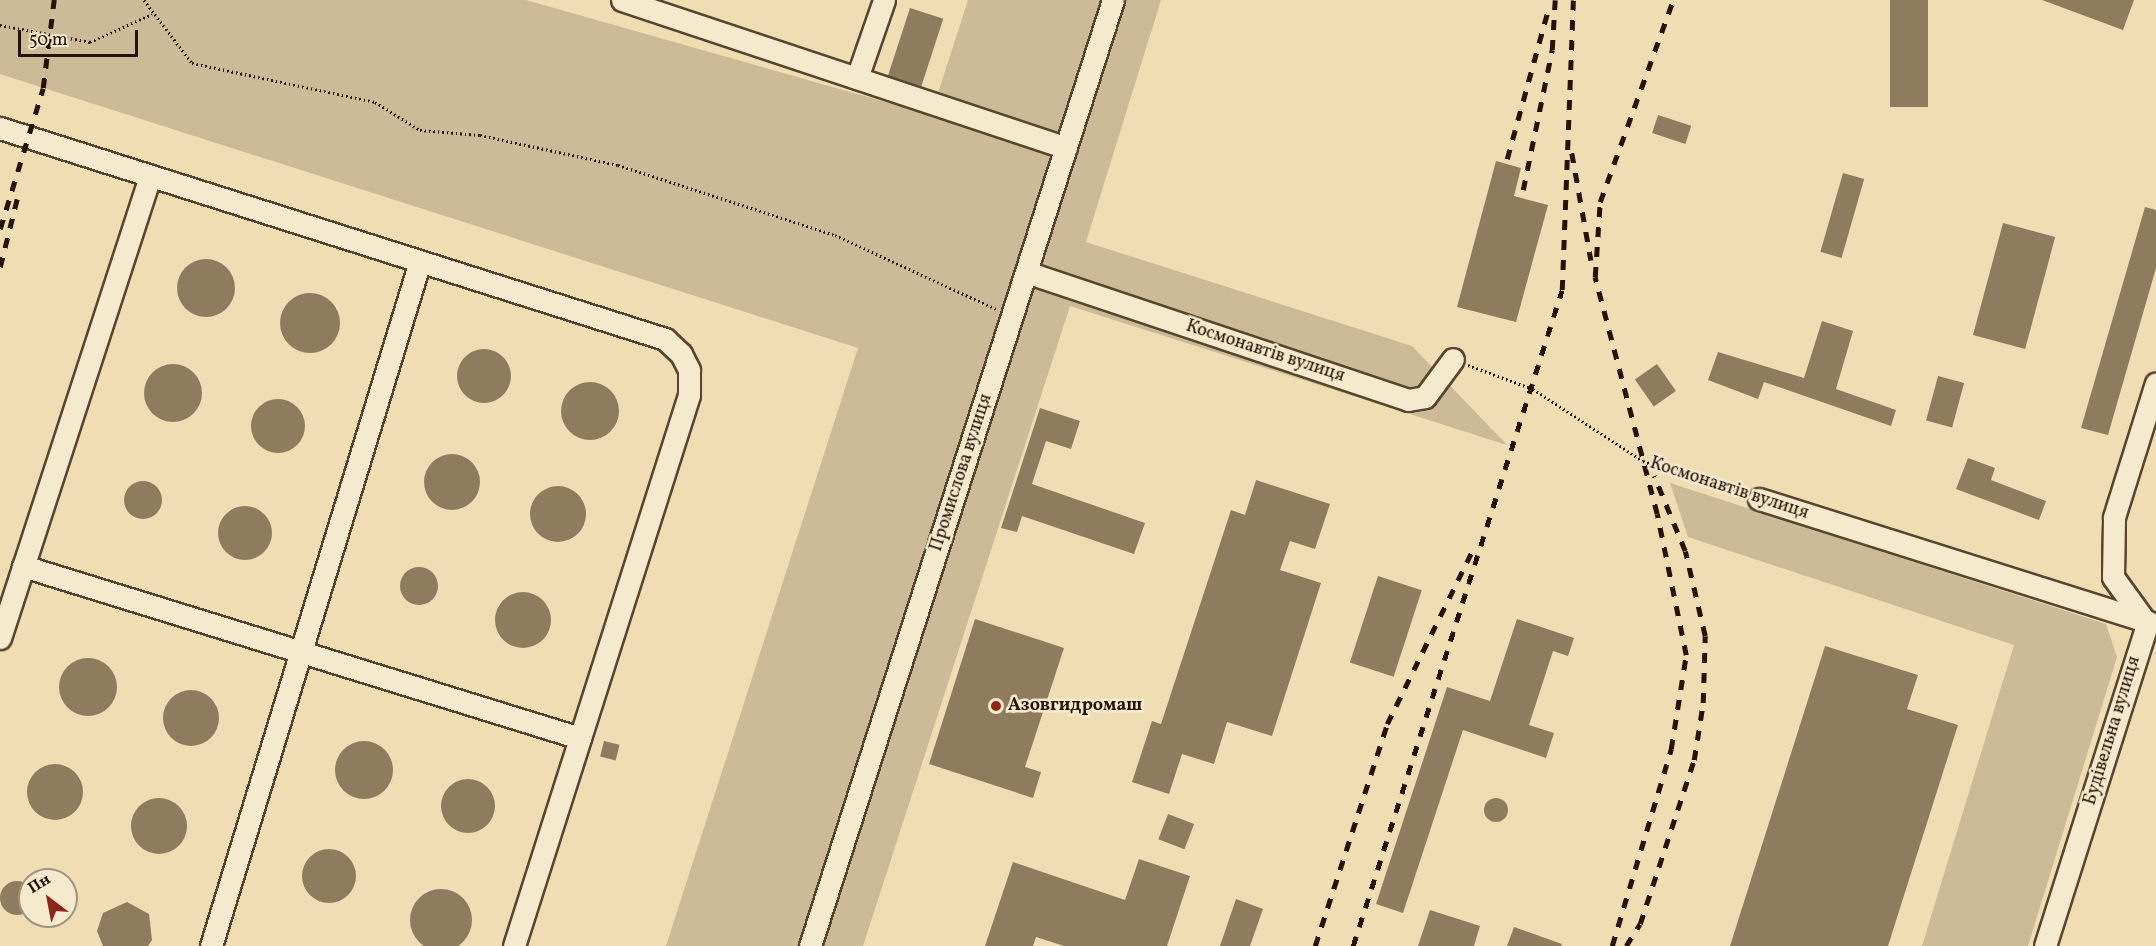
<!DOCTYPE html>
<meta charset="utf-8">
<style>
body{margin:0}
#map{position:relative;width:2156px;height:946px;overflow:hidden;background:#f0ddb4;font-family:Vollkorn,serif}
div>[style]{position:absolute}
.green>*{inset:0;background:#cdba96}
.building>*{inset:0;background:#8f7c5e;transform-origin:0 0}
.round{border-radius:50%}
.path>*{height:3px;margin-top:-1.5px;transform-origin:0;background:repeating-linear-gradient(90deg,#251201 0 1.5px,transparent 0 4.5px)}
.roads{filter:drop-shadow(2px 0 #58452e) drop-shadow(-2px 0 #58452e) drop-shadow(0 2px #58452e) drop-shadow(0 -2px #58452e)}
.minor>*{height:21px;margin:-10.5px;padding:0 10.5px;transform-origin:10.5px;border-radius:10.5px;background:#f5e9ce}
.rail>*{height:4.5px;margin-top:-2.25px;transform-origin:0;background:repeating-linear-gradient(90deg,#251201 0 10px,transparent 0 20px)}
.dots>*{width:16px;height:16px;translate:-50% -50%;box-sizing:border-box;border:3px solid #f5e9ce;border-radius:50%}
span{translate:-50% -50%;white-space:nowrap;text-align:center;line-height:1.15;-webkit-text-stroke:5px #f5e9ce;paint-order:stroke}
.street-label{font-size:18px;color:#251201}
.poi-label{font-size:18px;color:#251201;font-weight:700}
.left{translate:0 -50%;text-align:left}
.north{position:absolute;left:18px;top:868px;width:60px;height:60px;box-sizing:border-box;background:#f5e9ce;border:2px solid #a2937c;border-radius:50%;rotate:328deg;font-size:16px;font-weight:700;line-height:24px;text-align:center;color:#251201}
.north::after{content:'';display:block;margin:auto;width:21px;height:27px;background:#8f2418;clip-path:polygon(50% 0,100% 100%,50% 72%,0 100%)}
.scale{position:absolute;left:18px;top:30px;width:120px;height:27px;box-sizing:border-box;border:3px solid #251201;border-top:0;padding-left:8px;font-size:18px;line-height:21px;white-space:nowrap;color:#251201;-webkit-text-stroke:4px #f5e9ce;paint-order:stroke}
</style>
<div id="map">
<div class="green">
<i style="clip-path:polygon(0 0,526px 0,931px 115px,968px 0,1161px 0,1086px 242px,1412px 346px,1507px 445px,1070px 306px,863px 946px,666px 946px,858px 348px,0 74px)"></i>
<i style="clip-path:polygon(1670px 483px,2106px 624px,2117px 657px,2028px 946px,1922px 946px,2014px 645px,1688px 537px)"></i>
</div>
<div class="building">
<i style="left:1890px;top:0;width:38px;height:107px"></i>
<i style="clip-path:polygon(2042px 0,2134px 0,2123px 30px)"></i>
<i style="left:910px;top:8px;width:35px;height:71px;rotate:18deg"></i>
<i style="left:1658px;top:115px;width:35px;height:19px;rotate:18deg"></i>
<i style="clip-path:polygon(1496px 161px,1521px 168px,1514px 196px,1548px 205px,1516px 322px,1457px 307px)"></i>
<i style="left:1843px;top:173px;width:22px;height:82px;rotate:16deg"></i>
<i style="clip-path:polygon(2145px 207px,2156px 210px,2156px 268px,2108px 435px,2081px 428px)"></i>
<i style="left:2003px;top:223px;width:54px;height:116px;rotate:15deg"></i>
<i class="round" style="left:177px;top:259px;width:58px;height:58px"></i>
<i class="round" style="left:280px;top:293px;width:60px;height:60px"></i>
<i style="clip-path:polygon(1822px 321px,1853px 331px,1836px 389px,1896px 410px,1891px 426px,1764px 382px,1758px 399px,1708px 380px,1718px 352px,1804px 378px)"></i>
<i class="round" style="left:457px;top:349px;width:54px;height:54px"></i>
<i class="round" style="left:144px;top:364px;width:58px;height:58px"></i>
<i style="left:1657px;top:364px;width:33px;height:27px;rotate:55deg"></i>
<i style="left:1938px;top:376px;width:27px;height:46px;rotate:15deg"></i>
<i class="round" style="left:561px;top:382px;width:58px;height:58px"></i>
<i class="round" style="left:251px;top:399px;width:54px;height:54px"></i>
<i style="clip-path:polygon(1040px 408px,1080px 421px,1071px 449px,1046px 441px,1032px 484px,1145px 523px,1134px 554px,1022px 516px,1017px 532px,1001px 528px)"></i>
<i class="round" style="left:424px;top:454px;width:56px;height:56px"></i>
<i style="clip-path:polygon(1968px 458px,1995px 468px,1991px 480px,2046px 501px,2039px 520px,1956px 489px)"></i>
<i style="clip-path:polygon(1256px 480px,1330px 504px,1315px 549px,1290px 541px,1280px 570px,1321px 583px,1272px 736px,1227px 722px,1214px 764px,1182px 754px,1169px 794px,1132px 782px,1152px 721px,1161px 724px,1231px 510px,1245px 515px)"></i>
<i class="round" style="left:124px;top:481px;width:38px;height:38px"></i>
<i class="round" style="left:530px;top:486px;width:56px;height:56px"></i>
<i class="round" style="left:218px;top:506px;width:54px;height:54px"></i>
<i class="round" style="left:400px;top:567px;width:38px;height:38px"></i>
<i style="left:1378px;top:576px;width:46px;height:91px;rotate:18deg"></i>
<i class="round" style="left:495px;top:592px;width:56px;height:56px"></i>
<i style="clip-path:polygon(975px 619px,1064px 648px,1025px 767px,1041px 772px,1033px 798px,929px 764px)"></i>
<i style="clip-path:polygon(1517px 619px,1574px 638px,1568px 656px,1553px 651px,1529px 725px,1554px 733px,1546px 758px,1463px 730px,1403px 913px,1376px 904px,1447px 687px,1490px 701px)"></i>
<i style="clip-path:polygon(1825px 646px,1918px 675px,1907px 709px,1958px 725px,1888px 946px,1730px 946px)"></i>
<i class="round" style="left:59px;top:658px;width:58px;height:58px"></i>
<i class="round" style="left:163px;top:690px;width:56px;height:56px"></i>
<i style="left:604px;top:741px;width:16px;height:16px;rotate:14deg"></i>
<i class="round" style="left:335px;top:741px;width:58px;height:58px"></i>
<i class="round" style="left:27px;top:764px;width:56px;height:56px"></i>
<i class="round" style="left:441px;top:779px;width:54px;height:54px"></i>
<i class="round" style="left:1484px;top:798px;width:24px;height:24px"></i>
<i class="round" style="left:131px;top:798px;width:56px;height:56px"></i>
<i style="left:1168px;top:814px;width:28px;height:27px;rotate:21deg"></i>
<i class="round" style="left:302px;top:849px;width:54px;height:54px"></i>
<i style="clip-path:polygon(1139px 859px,1190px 876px,1167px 946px,1064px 946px,1036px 937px,1033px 946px,985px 946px,1013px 862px,1125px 900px)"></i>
<i class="round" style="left:0;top:881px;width:34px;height:34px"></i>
<i class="round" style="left:410px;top:889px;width:62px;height:62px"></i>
<i style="clip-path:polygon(1236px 899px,1263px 909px,1250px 946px,1220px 946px)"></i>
<i style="clip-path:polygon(127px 902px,149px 914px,152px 940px,148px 946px,103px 946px,97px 931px,103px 913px)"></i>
<i style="clip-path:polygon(1430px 910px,1480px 926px,1474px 946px,1418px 946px)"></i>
<i style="clip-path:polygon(1514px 927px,1562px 944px,1561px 946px,1507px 946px)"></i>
</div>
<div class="path">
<i style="left:144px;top:0;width:79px;rotate:52.7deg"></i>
<i style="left:192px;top:63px;width:187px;rotate:12deg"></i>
<i style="left:375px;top:102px;width:53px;rotate:31.9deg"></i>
<i style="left:420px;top:130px;width:60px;rotate:4.8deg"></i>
<i style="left:480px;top:135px;width:141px;rotate:12.3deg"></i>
<i style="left:618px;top:165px;width:228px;rotate:17.9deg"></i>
<i style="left:835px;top:235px;width:177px;rotate:24.7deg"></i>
<i style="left:0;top:25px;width:92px;rotate:10.7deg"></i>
<i style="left:90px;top:42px;width:68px;rotate:-24.3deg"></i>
<i style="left:1468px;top:365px;width:69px;rotate:20.3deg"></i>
<i style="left:1533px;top:389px;width:131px;rotate:33.2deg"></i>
<i style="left:1643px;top:461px;width:105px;rotate:18.3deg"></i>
</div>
<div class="roads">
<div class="minor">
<i style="left:622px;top:0;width:468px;rotate:18.4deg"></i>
<i style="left:857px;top:78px;width:83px;rotate:-70.9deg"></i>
<i style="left:0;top:128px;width:698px;rotate:17.6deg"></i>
<i style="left:665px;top:339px;width:22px;rotate:43deg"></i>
<i style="left:681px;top:354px;width:18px;rotate:63deg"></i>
<i style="left:689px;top:370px;width:25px;rotate:90deg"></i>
<i style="left:689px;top:395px;width:578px;rotate:107.62deg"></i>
<i style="left:1026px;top:272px;width:403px;rotate:18.5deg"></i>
<i style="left:1408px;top:400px;width:17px;rotate:-10deg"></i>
<i style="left:1425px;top:397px;width:47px;rotate:-53.6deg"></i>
<i style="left:1759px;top:499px;width:409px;rotate:17.5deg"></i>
<i style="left:23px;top:566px;width:583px;rotate:17.16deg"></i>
<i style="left:0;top:638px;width:486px;rotate:-72deg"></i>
<i style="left:211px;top:946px;width:716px;rotate:-73.03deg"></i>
<i style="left:810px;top:946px;width:993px;rotate:-72.24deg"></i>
<i style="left:2045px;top:946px;width:338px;rotate:-72.4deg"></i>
<i style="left:2147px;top:624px;width:58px;rotate:-125.9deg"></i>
<i style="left:2113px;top:577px;width:60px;rotate:-89deg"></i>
<i style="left:2114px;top:517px;width:140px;rotate:-72.6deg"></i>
</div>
</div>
<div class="rail">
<i style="left:1572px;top:153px;width:109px;rotate:79.9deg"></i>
<i style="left:1507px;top:159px;width:159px;rotate:-74.6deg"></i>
<i style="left:1523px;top:190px;width:143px;rotate:-78.3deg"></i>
<i style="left:1552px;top:50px;width:50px;rotate:-86.6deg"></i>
<i style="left:0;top:229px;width:147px;rotate:-73deg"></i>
<i style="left:43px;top:88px;width:89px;rotate:-82.9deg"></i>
<i style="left:0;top:267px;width:70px;rotate:-76deg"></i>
<i style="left:1315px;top:946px;width:233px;rotate:-72deg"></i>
<i style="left:1387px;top:724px;width:191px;rotate:-63.8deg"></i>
<i style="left:1353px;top:946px;width:688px;rotate:-72.33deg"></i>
<i style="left:1562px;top:290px;width:290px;rotate:-87.8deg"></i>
<i style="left:1612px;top:946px;width:206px;rotate:-73.3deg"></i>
<i style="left:1671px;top:749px;width:95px;rotate:-80.9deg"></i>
<i style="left:1686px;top:655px;width:144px;rotate:-101.6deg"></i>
<i style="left:1657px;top:514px;width:245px;rotate:-104.7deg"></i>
<i style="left:1595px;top:277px;width:75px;rotate:-86.2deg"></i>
<i style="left:1600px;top:202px;width:215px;rotate:-70.1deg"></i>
<i style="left:1626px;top:946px;width:26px;rotate:-58deg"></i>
<i style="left:1640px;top:924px;width:173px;rotate:-71.8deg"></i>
<i style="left:1694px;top:760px;width:58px;rotate:-81deg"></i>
<i style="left:1703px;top:703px;width:67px;rotate:-88.3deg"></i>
<i style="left:1705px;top:636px;width:87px;rotate:-103.2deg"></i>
<i style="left:1685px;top:551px;width:81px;rotate:-112.5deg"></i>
</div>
<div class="dots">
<i style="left:996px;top:706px;background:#8f2418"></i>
</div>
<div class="street-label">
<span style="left:1265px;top:352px;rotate:18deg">Космонавтів вулиця</span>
<span style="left:962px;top:473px;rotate:-72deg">Промислова вулиця</span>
<span style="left:1729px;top:489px;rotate:18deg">Космонавтів вулиця</span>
<span style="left:2113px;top:731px;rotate:-73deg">Будівельна вулиця</span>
</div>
<div class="poi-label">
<span class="left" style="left:1008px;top:706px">Азовгидромаш</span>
</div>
<div class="north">Пн</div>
<div class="scale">50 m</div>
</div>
